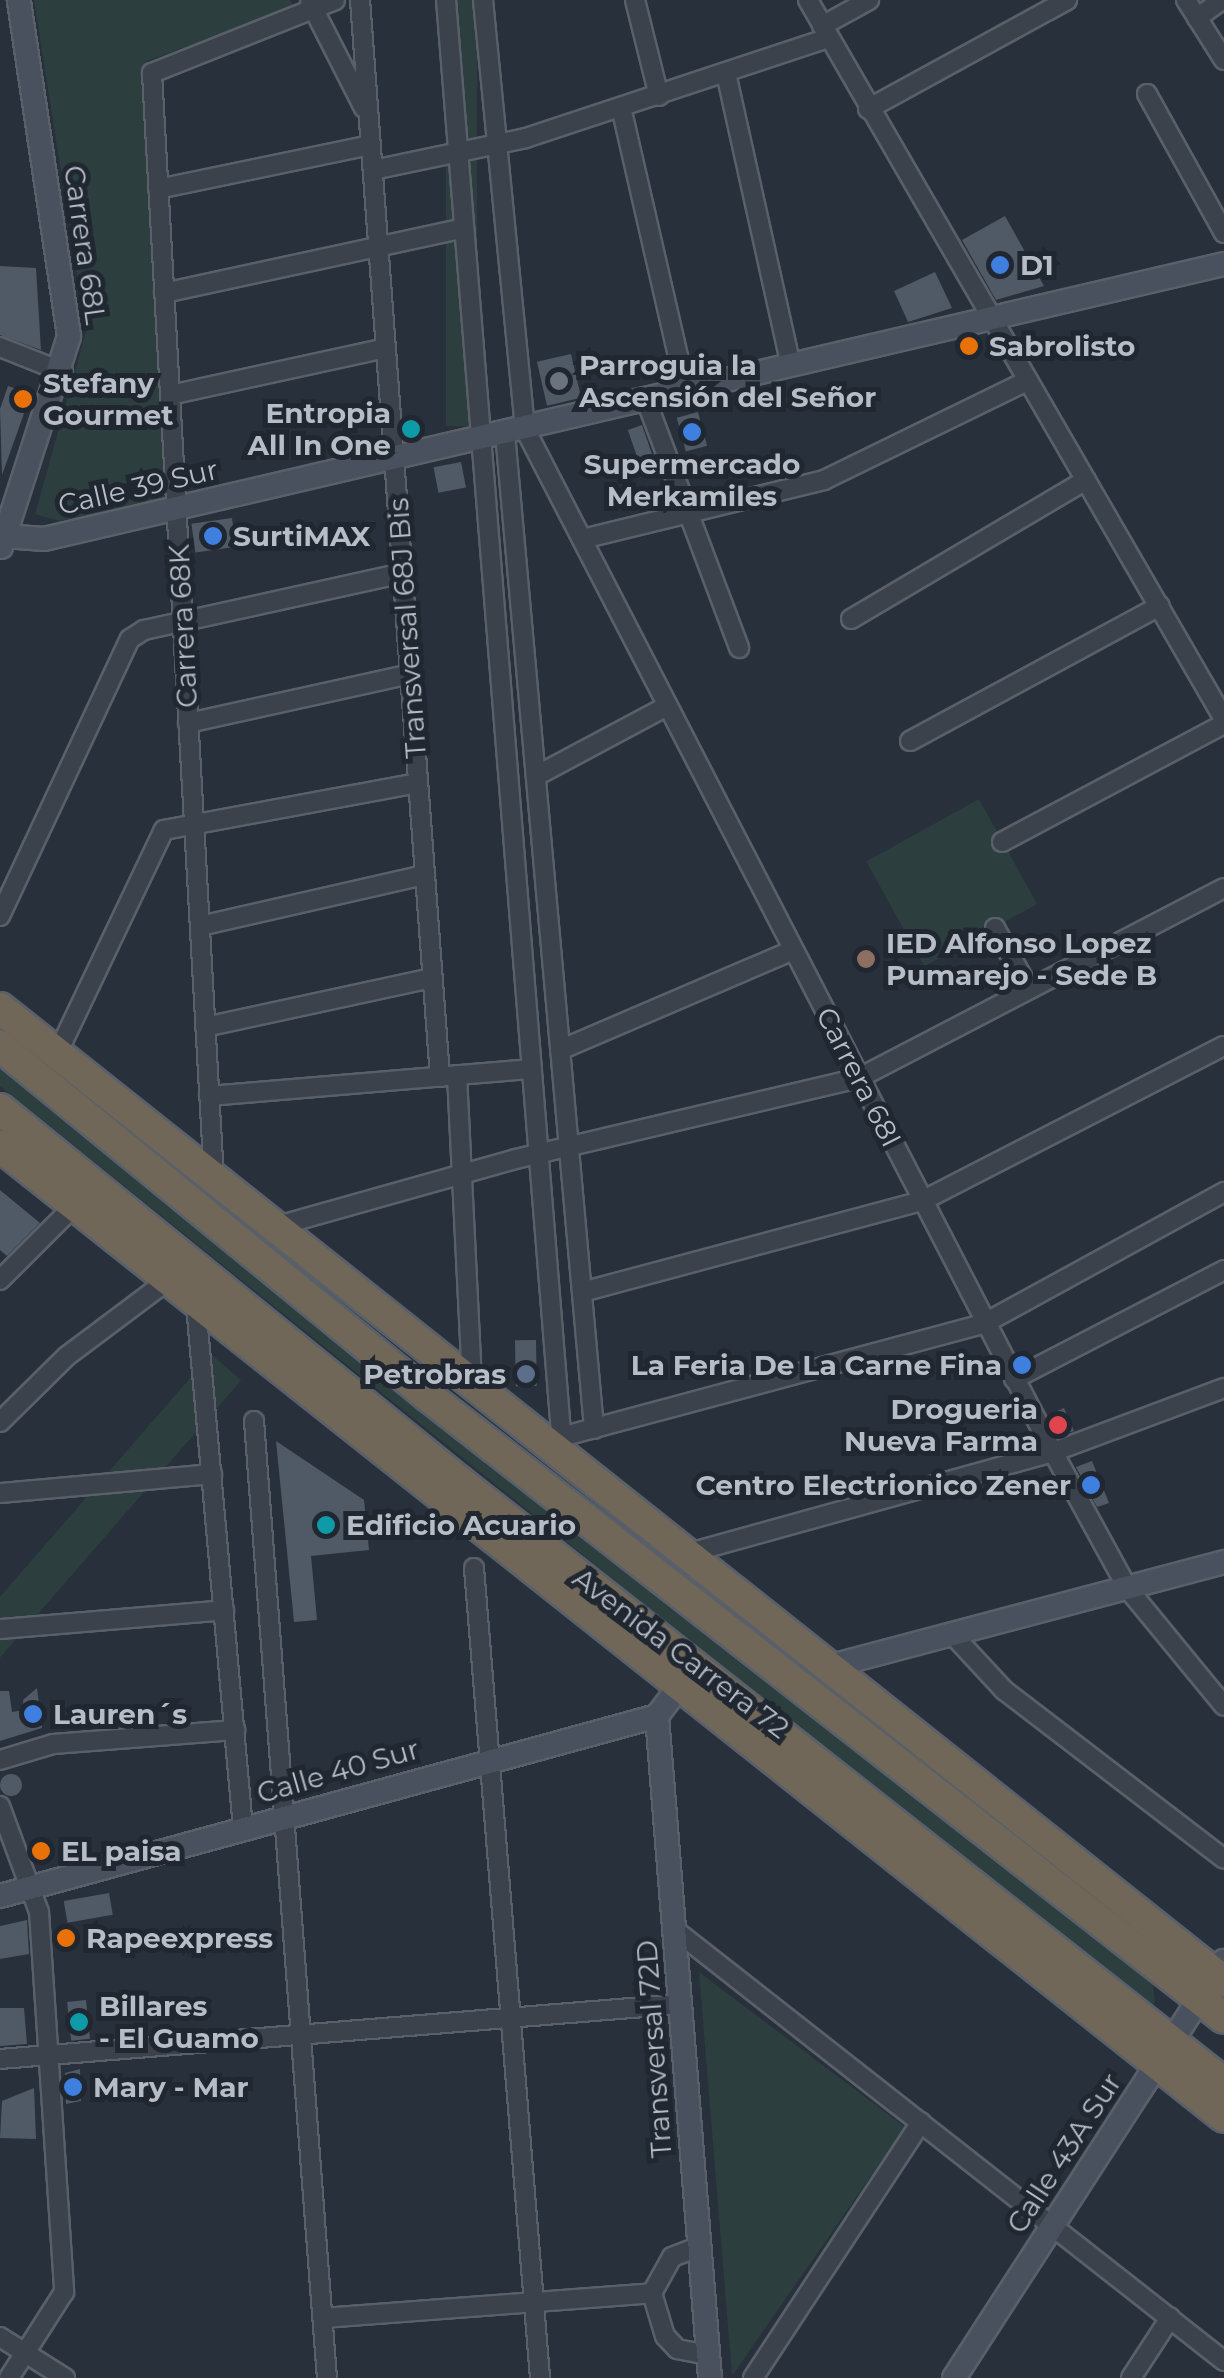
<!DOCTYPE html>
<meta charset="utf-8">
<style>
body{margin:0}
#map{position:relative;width:1224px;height:2378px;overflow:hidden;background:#27303b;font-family:Montserrat,sans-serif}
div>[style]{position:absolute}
.green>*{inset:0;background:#2c3e3e;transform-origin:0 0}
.building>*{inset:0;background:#505a66;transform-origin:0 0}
.round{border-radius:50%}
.roads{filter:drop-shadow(2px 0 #59606a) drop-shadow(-2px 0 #59606a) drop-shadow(0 2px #59606a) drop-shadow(0 -2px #59606a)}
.street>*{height:18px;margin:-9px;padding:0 9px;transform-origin:9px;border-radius:9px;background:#3b424c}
.secondary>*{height:22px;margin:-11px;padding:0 11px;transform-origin:11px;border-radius:11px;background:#49515e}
.highway>*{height:30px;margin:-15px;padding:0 15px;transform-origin:15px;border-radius:15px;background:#706759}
.dots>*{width:28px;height:28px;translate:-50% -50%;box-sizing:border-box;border:5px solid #202731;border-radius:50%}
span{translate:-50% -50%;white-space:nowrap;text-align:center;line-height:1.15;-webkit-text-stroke:10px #202731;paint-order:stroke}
.street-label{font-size:28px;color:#b7bdc7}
.poi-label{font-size:28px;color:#b7bdc7;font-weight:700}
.left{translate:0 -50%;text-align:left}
.right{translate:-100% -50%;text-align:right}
</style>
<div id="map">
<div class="green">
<i style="clip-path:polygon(34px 0,290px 0,293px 6px,145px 62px,170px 501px,59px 521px,35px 514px,86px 332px)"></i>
<i style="left:446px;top:0;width:31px;height:426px"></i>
<i style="left:979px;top:799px;width:120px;height:129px;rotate:61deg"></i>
<i style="clip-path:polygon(0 1058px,1152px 1973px,1155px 2002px,1150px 2011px,0 1086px)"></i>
<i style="left:211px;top:1354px;width:40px;height:451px;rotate:41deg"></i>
<i style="clip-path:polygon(699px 1972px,905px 2127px,732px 2376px)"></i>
</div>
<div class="building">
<i style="clip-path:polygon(1005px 216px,1044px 286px,996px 300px,962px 240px)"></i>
<i style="clip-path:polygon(0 266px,36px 268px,41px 350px,0 335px)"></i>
<i style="clip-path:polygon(935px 272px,952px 308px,908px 322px,894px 291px)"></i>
<i style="left:571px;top:354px;width:45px;height:35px;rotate:77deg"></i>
<i style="clip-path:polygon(8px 386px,31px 394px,2px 475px,0 409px)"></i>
<i style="left:698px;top:412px;width:35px;height:22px;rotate:75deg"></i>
<i style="left:642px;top:425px;width:36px;height:15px;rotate:71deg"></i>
<i style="left:461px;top:462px;width:26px;height:28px;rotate:79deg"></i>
<i style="left:232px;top:518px;width:29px;height:41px;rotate:82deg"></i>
<i style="clip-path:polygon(0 1190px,40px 1223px,7px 1256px,0 1250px)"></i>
<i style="left:536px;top:1340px;width:46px;height:21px;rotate:89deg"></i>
<i style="clip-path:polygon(1064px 1408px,1074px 1431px,1059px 1436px,1048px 1415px)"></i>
<i style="clip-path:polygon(276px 1441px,364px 1500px,369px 1550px,311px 1556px,317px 1620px,294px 1622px)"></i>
<i style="clip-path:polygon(1092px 1461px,1109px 1503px,1097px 1507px,1076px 1467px)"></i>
<i style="clip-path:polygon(37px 1688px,42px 1728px,0 1741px,0 1691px,9px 1691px,12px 1712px,24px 1710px,23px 1700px)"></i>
<i class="round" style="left:0;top:1774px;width:22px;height:22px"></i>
<i style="clip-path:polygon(46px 1839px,52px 1858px,38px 1864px,28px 1845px)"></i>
<i style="left:109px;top:1893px;width:22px;height:46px;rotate:80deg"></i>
<i style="clip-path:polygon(27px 1920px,29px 1954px,0 1959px,0 1926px)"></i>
<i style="left:86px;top:2000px;width:39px;height:19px;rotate:84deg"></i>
<i style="clip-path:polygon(0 2008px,24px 2008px,27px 2044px,0 2046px)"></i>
<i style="clip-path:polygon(80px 2069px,81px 2101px,66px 2104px,65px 2073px)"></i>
<i style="clip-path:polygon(34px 2088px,36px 2139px,0 2138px,2px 2101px)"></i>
</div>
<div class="roads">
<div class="street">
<i style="left:360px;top:0;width:1080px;rotate:85.75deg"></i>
<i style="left:446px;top:0;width:1461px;rotate:85.41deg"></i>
<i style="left:483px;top:0;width:431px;rotate:84.4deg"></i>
<i style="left:525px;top:429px;width:1151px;rotate:62.7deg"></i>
<i style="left:1053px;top:1452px;width:156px;rotate:61.3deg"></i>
<i style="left:1128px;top:1589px;width:151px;rotate:50.6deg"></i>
<i style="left:635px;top:0;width:99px;rotate:76deg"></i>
<i style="left:808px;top:0;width:831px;rotate:59.95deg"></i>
<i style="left:1186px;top:0;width:71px;rotate:57.7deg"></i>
<i style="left:310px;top:2px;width:119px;rotate:63deg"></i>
<i style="left:1197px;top:18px;width:31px;rotate:-36deg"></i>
<i style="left:822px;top:26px;width:54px;rotate:-29deg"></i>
<i style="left:726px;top:73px;width:299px;rotate:77.5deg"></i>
<i style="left:1147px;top:94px;width:159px;rotate:61deg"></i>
<i style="left:621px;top:107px;width:291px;rotate:77.1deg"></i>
<i style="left:868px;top:109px;width:227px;rotate:-28.7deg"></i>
<i style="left:373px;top:170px;width:156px;rotate:-11.8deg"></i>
<i style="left:526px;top:138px;width:319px;rotate:-18.3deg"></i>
<i style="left:158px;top:189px;width:217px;rotate:-11.7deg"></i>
<i style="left:164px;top:293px;width:304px;rotate:-12.2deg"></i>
<i style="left:0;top:347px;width:68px;rotate:21.6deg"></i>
<i style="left:170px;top:395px;width:221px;rotate:-12.3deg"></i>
<i style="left:646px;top:400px;width:265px;rotate:69.4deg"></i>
<i style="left:505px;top:433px;width:1000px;rotate:84.89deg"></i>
<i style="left:582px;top:539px;width:249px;rotate:-13.7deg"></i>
<i style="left:824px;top:480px;width:226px;rotate:-26deg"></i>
<i style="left:851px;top:619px;width:273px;rotate:-30.6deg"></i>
<i style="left:188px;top:723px;width:227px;rotate:-12.4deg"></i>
<i style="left:910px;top:741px;width:284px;rotate:-28.4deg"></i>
<i style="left:536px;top:776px;width:149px;rotate:-28.1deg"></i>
<i style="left:1002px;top:842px;width:251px;rotate:-28deg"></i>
<i style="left:0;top:916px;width:306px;rotate:-64.9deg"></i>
<i style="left:130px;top:639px;width:17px;rotate:-33deg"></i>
<i style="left:144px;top:630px;width:265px;rotate:-12.4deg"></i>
<i style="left:200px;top:926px;width:231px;rotate:-12.8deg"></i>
<i style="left:995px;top:928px;width:70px;rotate:60.9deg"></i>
<i style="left:205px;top:1027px;width:232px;rotate:-12.2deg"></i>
<i style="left:560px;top:1050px;width:254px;rotate:-23.2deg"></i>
<i style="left:58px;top:1052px;width:246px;rotate:-64.5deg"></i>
<i style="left:164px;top:830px;width:258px;rotate:-10.5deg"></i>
<i style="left:457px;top:1075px;width:310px;rotate:87.2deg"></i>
<i style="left:209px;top:1096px;width:324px;rotate:-4.8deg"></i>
<i style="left:214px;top:1179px;width:1108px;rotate:-93.21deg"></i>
<i style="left:152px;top:73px;width:197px;rotate:-21.7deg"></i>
<i style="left:274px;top:1227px;width:251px;rotate:-15.7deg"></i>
<i style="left:516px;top:1159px;width:352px;rotate:-13.3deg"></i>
<i style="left:859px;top:1078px;width:411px;rotate:-27.5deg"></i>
<i style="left:0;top:1280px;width:106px;rotate:-45deg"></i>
<i style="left:582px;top:1292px;width:352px;rotate:-15deg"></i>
<i style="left:922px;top:1201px;width:339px;rotate:-27.2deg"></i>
<i style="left:196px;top:1305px;width:526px;rotate:84.87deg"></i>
<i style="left:1014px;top:1379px;width:237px;rotate:-27.4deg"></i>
<i style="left:254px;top:1421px;width:960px;rotate:85.64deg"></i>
<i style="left:0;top:1422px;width:94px;rotate:-44.6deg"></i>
<i style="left:67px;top:1356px;width:125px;rotate:-36.9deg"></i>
<i style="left:561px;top:1437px;width:439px;rotate:-15deg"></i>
<i style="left:985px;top:1323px;width:273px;rotate:-28.7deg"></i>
<i style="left:0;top:1493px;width:213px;rotate:-5.1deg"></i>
<i style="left:689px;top:1553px;width:378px;rotate:-15.5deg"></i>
<i style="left:1053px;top:1452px;width:183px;rotate:-20.5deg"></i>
<i style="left:474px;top:1568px;width:813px;rotate:85.34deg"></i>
<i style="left:0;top:1629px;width:225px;rotate:-4.8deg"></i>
<i style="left:952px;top:1634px;width:76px;rotate:47.1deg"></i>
<i style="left:1004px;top:1690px;width:277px;rotate:37.5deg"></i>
<i style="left:0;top:1760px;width:55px;rotate:-16.8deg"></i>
<i style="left:53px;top:1744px;width:183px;rotate:-4.4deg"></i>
<i style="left:0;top:1806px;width:113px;rotate:69.8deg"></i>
<i style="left:39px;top:1912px;width:381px;rotate:86.2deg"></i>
<i style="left:64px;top:2292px;width:102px;rotate:122.6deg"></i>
<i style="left:675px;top:1930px;width:698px;rotate:38.13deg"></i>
<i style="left:0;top:2059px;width:683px;rotate:-4.62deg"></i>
<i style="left:652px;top:2293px;width:41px;rotate:-60.9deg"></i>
<i style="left:672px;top:2257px;width:30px;rotate:-21deg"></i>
<i style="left:323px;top:2318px;width:330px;rotate:-4.3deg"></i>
<i style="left:652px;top:2293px;width:45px;rotate:73.2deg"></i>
<i style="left:665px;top:2336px;width:18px;rotate:47deg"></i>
<i style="left:677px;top:2349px;width:32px;rotate:11deg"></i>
<i style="left:0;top:2337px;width:77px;rotate:32.2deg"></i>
<i style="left:753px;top:2378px;width:306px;rotate:-56.7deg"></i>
<i style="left:1131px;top:2378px;width:72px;rotate:-57deg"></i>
</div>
<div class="secondary">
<i style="left:4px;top:536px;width:40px;rotate:4.3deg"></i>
<i style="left:44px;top:539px;width:1212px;rotate:-13.12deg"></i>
<i style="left:1px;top:547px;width:222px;rotate:-72.1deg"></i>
<i style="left:69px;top:336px;width:340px;rotate:-98.5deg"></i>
<i style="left:831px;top:1666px;width:407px;rotate:-14.8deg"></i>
<i style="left:657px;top:1716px;width:664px;rotate:85.42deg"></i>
<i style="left:0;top:1896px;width:681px;rotate:-15.32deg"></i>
<i style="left:657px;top:1716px;width:38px;rotate:-53deg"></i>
<i style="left:954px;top:2378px;width:497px;rotate:-57.1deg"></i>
</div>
<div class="highway">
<i style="left:0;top:1008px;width:1564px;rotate:38.48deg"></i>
<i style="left:0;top:1046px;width:553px;rotate:39.27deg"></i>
<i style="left:428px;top:1396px;width:1010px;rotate:38deg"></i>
<i style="left:0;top:1109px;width:591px;rotate:39.02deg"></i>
<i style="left:459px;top:1481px;width:973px;rotate:38.2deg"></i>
<i style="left:0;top:1146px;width:1562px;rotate:38.42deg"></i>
</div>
</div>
<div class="dots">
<i style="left:1000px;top:265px;background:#3f7fe0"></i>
<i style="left:969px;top:346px;background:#e8710a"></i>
<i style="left:559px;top:381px;background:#6b7280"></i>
<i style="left:23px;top:399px;background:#e8710a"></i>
<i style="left:411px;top:429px;background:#0f9aa8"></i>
<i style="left:692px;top:432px;background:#3f7fe0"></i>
<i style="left:213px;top:536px;background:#3f7fe0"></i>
<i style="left:866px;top:959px;background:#8d6e63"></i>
<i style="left:1022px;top:1365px;background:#3f7fe0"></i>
<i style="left:526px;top:1374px;background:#5c6f8a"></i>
<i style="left:1058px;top:1425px;background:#e0444e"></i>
<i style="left:1091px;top:1485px;background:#3f7fe0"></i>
<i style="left:326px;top:1525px;background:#0f9aa8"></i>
<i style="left:33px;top:1714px;background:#3f7fe0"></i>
<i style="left:41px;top:1851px;background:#e8710a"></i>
<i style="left:66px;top:1938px;background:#e8710a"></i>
<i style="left:79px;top:2022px;background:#0f9aa8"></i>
<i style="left:73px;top:2087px;background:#3f7fe0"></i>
</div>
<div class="street-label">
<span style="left:85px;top:245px;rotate:82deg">Carrera 68L</span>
<span style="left:138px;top:487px;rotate:-13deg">Calle 39 Sur</span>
<span style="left:183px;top:626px;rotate:-93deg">Carrera 68K</span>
<span style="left:407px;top:628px;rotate:-94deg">Transversal 68J Bis</span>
<span style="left:859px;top:1077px;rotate:63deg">Carrera 68I</span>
<span style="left:681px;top:1653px;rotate:37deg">Avenida Carrera 72</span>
<span style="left:338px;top:1771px;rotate:-16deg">Calle 40 Sur</span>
<span style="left:654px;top:2049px;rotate:-94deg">Transversal 72D</span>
<span style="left:1064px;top:2153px;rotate:-57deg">Calle 43A Sur</span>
</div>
<div class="poi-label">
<span class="left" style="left:1020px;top:265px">D1</span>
<span class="left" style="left:989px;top:346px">Sabrolisto</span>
<span class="left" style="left:579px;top:381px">Parroguia la<br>Ascensión del Señor</span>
<span class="left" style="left:43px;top:399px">Stefany<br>Gourmet</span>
<span class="right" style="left:391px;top:429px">Entropia<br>All In One</span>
<span style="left:692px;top:480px">Supermercado<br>Merkamiles</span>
<span class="left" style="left:233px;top:536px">SurtiMAX</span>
<span class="left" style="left:886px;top:959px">IED Alfonso Lopez<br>Pumarejo - Sede B</span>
<span class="right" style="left:1002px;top:1365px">La Feria De La Carne Fina</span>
<span class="right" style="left:506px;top:1374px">Petrobras</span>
<span class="right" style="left:1038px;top:1425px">Drogueria<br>Nueva Farma</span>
<span class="right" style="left:1071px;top:1485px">Centro Electrionico Zener</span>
<span class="left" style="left:346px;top:1525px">Edificio Acuario</span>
<span class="left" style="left:53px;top:1714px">Lauren´s</span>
<span class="left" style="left:61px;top:1851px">EL paisa</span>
<span class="left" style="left:86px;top:1938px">Rapeexpress</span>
<span class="left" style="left:99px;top:2022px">Billares<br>- El Guamo</span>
<span class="left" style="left:93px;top:2087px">Mary - Mar</span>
</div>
</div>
